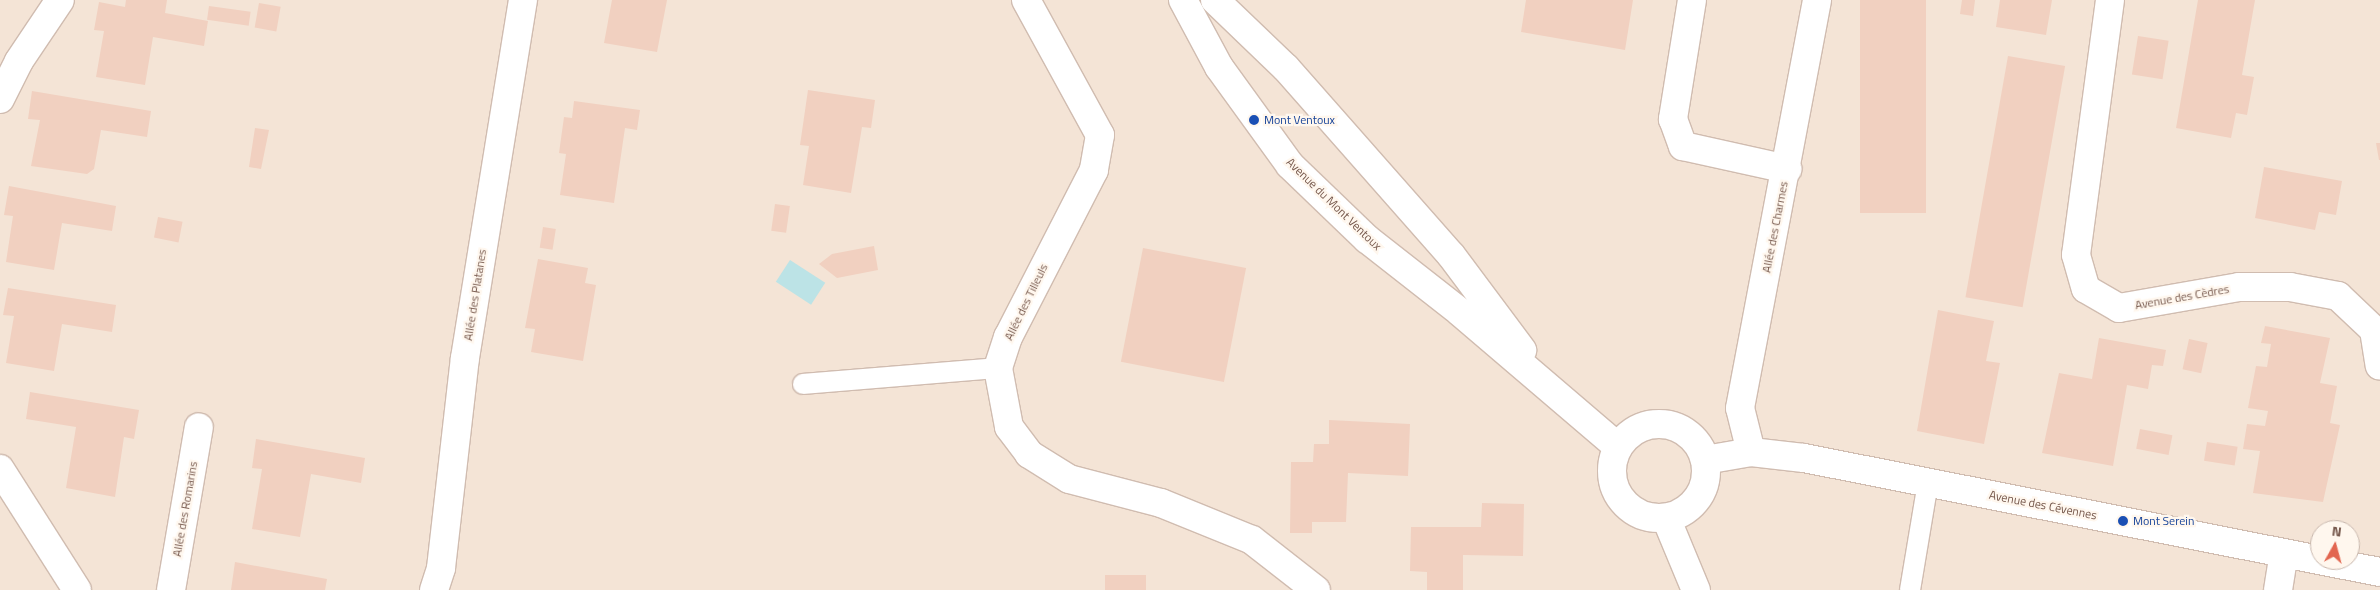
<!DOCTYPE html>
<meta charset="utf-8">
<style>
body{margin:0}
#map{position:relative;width:2380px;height:590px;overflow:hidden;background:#fcf3e8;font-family:"Titillium Web",sans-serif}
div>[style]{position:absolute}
.residential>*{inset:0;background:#f4e4d6}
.water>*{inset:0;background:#bce3e6;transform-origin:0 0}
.building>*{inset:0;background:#f1d0c0;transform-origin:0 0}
.roads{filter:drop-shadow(1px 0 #d0bcb0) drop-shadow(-1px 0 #d0bcb0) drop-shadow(0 1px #d0bcb0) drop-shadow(0 -1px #d0bcb0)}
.lane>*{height:20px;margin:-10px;padding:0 10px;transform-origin:10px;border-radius:10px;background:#fff}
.street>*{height:28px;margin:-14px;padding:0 14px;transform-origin:14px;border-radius:14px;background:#fff}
.secondary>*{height:28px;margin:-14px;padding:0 14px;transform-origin:14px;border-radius:14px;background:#fff}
.secondary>.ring{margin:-14px;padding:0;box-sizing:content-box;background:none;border:28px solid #fff;border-radius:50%}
.dots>*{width:14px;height:14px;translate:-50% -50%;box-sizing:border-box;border:2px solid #fff7ee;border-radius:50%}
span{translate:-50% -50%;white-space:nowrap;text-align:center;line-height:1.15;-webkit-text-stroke:4.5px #fff7ee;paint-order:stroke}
.transit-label{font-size:12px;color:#164399}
.left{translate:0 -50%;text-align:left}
.street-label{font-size:12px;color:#76584c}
.north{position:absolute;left:2310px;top:520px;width:50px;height:50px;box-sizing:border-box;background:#fff7ee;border:1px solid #c8b7ad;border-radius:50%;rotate:7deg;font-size:14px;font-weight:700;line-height:20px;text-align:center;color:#76584c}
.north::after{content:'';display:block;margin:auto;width:18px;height:22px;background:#e26650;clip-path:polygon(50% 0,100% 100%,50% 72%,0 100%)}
</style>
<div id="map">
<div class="residential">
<i style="clip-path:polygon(evenodd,0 0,2380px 0,2380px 590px,0 590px,0 0,2320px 530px,2350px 530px,2350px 560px,2320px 560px,2320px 530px)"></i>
</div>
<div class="water">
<i style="left:790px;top:260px;width:42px;height:26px;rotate:33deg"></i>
</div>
<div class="building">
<i style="clip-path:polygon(126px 0,167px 0,165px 13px,208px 21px,204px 46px,153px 37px,145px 85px,96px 77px,104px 31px,94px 30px,99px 2px,125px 7px)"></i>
<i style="clip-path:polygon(612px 0,667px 0,657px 52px,604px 43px)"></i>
<i style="clip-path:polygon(1526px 0,1633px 0,1625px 50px,1521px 32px)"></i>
<i style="left:1860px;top:0;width:66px;height:213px"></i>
<i style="clip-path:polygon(1962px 0,1975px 0,1973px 16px,1960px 14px)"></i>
<i style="clip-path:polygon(2000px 0,2052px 0,2046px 35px,1996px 27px)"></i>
<i style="clip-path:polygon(2198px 0,2255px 0,2242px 75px,2254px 77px,2247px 115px,2236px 113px,2231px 138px,2176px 128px)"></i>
<i style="left:259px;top:3px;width:22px;height:25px;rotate:10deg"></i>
<i style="left:209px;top:6px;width:42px;height:14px;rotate:8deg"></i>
<i style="left:2138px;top:36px;width:31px;height:39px;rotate:9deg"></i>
<i style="left:2008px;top:56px;width:58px;height:245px;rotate:10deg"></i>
<i style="clip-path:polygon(808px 90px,875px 100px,871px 128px,862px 127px,851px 193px,803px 185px,809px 146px,800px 145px)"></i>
<i style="clip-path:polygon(32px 91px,151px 111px,147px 137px,101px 130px,94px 169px,87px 174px,31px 166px,40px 120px,28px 119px)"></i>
<i style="clip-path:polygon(574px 101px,640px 110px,637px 130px,625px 128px,614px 203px,560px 195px,566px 154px,559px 153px,564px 117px,572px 118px)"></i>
<i style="clip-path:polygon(255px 128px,269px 130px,261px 169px,249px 167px)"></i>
<i style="clip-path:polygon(2376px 143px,2380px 143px,2380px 160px,2379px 160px)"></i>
<i style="clip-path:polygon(2264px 167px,2342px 181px,2336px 215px,2319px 212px,2315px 230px,2255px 218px)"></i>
<i style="clip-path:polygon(9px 186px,116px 206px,112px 231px,62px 223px,54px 270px,6px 262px,13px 216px,4px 215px)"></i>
<i style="left:775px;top:204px;width:15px;height:27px;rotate:8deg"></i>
<i style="left:158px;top:217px;width:25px;height:21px;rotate:11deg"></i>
<i style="left:543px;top:227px;width:13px;height:21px;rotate:9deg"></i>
<i style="clip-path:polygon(874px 246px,878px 270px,837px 278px,819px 264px,832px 254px)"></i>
<i style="left:1143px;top:248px;width:105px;height:116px;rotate:11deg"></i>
<i style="clip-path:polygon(538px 259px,588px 268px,585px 283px,596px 285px,583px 361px,531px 352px,535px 329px,525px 328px)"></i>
<i style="clip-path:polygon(8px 288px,116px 305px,112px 332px,62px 324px,54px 371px,6px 363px,14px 316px,3px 315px)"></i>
<i style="clip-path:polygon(1938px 310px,1994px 321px,1986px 361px,2000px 363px,1984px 444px,1917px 431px)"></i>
<i style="clip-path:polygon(2265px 326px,2330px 338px,2320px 383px,2337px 386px,2330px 423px,2340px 425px,2323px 502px,2253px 493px,2260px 451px,2243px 449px,2247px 424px,2265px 426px,2268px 411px,2248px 408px,2256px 366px,2267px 367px,2271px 344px,2261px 343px)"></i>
<i style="clip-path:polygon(2099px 338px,2166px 350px,2163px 366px,2152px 365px,2148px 389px,2127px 385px,2113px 466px,2042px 453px,2059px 373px,2092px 379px)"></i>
<i style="left:2189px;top:339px;width:19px;height:31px;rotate:12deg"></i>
<i style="clip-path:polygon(30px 392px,139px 410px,134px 439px,124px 437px,115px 497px,66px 488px,76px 427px,26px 419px)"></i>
<i style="clip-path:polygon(1329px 420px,1410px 424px,1408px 476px,1348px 473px,1346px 522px,1312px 522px,1312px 533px,1290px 533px,1291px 462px,1313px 462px,1314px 444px,1329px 444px)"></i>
<i style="left:2140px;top:429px;width:33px;height:20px;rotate:11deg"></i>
<i style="clip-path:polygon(256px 439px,365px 458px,361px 483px,311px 474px,300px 537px,252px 529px,262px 469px,252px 468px)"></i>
<i style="left:2207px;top:442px;width:31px;height:19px;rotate:9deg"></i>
<i style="clip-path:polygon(1482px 503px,1524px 504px,1523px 556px,1463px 555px,1463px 590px,1427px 590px,1427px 572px,1410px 571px,1411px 527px,1481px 527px)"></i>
<i style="clip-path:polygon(235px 562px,327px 579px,325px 590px,231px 590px)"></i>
<i style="left:1105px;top:575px;width:41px;height:15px"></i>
</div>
<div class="roads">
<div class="lane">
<i style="left:803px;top:384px;width:196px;rotate:-4.7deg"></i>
<i style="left:1910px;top:590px;width:109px;rotate:-80.5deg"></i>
</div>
<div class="street">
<i style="left:1026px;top:0;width:154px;rotate:61.3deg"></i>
<i style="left:1100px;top:135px;width:36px;rotate:100deg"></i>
<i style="left:1094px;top:170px;width:188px;rotate:117.2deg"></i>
<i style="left:1008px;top:337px;width:33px;rotate:108deg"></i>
<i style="left:998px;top:368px;width:60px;rotate:79.4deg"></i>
<i style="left:1009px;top:427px;width:34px;rotate:53deg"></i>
<i style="left:1029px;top:454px;width:47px;rotate:32deg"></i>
<i style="left:1069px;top:479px;width:95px;rotate:14.6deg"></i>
<i style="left:1161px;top:503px;width:98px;rotate:22.1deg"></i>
<i style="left:1252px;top:540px;width:81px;rotate:38deg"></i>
<i style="left:1692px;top:0;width:121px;rotate:99.1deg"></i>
<i style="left:1673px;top:119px;width:29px;rotate:70deg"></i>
<i style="left:1683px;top:146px;width:107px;rotate:12.5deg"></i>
<i style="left:2110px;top:0;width:257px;rotate:97.6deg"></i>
<i style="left:2076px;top:255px;width:35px;rotate:74deg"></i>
<i style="left:2086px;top:289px;width:38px;rotate:30deg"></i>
<i style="left:2119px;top:308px;width:122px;rotate:-9.9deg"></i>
<i style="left:2239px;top:287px;width:51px"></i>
<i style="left:2290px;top:287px;width:49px;rotate:10.6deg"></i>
<i style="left:2338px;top:296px;width:50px;rotate:43.4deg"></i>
<i style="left:2374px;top:330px;width:36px;rotate:81deg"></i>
<i style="left:0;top:99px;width:42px;rotate:-63.4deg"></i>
<i style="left:19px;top:61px;width:73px;rotate:-56.1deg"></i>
<i style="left:1751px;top:452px;width:45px;rotate:-104deg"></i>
<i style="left:1740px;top:408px;width:415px;rotate:-79.3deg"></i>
<i style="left:0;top:469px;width:143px;rotate:57.5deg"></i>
<i style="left:171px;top:590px;width:165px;rotate:-80.3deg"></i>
<i style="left:434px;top:590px;width:23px;rotate:-72deg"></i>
<i style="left:441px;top:568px;width:211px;rotate:-83.5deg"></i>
<i style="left:465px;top:358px;width:363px;rotate:-80.8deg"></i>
<i style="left:2278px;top:590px;width:37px;rotate:-81deg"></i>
</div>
<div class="secondary">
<i style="left:1183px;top:0;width:76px;rotate:61.8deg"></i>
<i style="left:1219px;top:67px;width:121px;rotate:54.1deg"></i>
<i style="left:1290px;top:165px;width:107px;rotate:43.9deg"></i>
<i style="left:1367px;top:239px;width:118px;rotate:38.1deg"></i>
<i style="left:1460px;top:312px;width:208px;rotate:40.5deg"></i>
<i style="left:1215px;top:0;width:98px;rotate:43.8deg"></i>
<i style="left:1286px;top:68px;width:249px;rotate:48.6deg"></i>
<i style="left:1451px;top:255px;width:119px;rotate:53.2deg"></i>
<i class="ring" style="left:1612px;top:424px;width:66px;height:66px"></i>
<i style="left:1705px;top:460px;width:47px;rotate:-9.9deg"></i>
<i style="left:1751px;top:452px;width:53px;rotate:6.5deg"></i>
<i style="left:1804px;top:458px;width:587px;rotate:11.2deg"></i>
<i style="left:1666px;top:518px;width:78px;rotate:67.4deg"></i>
</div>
</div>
<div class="dots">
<i style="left:1254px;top:120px;background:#1a4fb4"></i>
<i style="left:2123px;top:521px;background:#1a4fb4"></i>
</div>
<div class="transit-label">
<span class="left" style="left:1264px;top:120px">Mont Ventoux</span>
<span class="left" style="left:2133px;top:521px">Mont Serein</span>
</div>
<div class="street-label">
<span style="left:1334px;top:204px;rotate:44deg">Avenue du Mont Ventoux</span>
<span style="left:1775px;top:227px;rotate:-79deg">Allée des Charmes</span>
<span style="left:475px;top:295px;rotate:-81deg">Allée des Platanes</span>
<span style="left:2182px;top:297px;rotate:-10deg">Avenue des Cèdres</span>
<span style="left:1026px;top:302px;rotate:-64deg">Allée des Tilleuls</span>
<span style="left:2043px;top:505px;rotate:11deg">Avenue des Cévennes</span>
<span style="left:185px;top:509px;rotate:-80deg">Allée des Romarins</span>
</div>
<div class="north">N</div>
</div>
